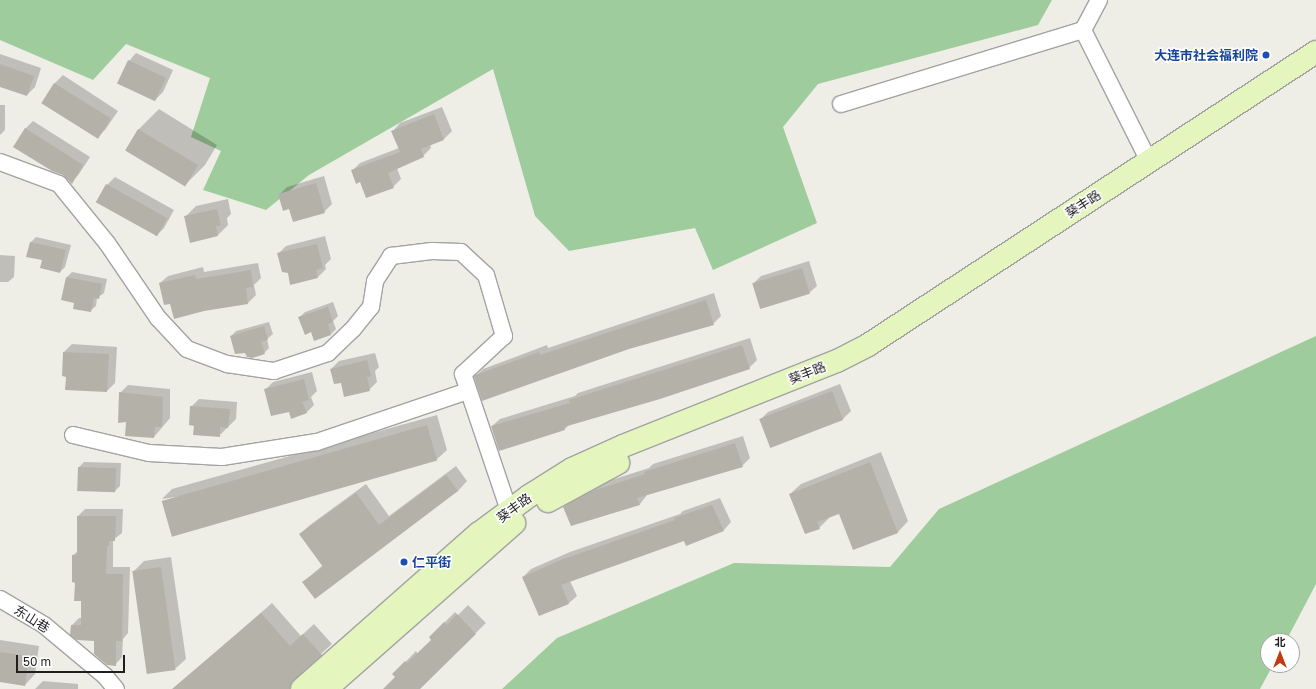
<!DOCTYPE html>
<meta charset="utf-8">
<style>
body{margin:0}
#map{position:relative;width:1316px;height:689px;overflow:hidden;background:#efeee6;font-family:"Golos Text","Noto Sans SC",sans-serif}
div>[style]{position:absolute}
.forest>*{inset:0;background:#9fcc9d}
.shadow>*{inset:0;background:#0003}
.building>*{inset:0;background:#b4b1a9;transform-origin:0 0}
.roads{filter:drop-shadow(1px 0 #a3a3a3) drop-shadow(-1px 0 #a3a3a3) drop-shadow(0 1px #a3a3a3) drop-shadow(0 -1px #a3a3a3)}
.minor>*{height:16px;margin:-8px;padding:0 8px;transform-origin:8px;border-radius:8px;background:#fff}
.secondary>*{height:22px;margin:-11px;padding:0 11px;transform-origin:11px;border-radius:11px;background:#e4f5bd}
.dots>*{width:11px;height:11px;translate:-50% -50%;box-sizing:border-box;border:2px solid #fff;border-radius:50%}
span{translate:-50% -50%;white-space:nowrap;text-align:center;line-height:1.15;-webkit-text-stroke:3px #fff;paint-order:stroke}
.transit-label{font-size:13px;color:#164399;font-weight:700}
.right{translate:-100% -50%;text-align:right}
.left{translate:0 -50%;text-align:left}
.street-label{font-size:13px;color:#1f1f1f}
.north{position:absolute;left:1260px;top:633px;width:40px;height:40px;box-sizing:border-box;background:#fff;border:1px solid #a5a5a5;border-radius:50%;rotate:0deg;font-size:11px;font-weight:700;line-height:16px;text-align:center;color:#1f1f1f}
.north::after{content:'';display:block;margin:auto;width:14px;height:18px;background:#c03b0d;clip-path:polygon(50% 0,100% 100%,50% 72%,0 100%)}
.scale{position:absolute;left:16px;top:655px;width:109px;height:18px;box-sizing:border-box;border:2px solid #1f1f1f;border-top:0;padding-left:5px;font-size:12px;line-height:14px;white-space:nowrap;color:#1f1f1f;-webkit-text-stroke:3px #fff;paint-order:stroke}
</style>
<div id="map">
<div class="forest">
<i style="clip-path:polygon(0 0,1052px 0,1038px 25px,818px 84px,783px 127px,817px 223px,713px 270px,695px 228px,569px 251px,535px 216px,493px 69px,309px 175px,266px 210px,203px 190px,221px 151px,191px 137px,210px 78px,126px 44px,93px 80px,0 40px)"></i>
<i style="clip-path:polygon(1316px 336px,1316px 584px,1286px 641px,1268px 641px,1268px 665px,1273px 665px,1260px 689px,502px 689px,557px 638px,734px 563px,890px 567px,939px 509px)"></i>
</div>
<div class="shadow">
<i style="clip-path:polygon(136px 53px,173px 70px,163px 92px,155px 100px,129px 61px)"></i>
<i style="clip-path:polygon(0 54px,41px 68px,35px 87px,27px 95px,0 86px)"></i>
<i style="clip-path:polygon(63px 75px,118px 111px,105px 130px,97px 138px,42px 103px,55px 83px)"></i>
<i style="clip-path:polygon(0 105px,5px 105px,5px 130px,0 135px)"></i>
<i style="clip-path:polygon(442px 107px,452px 131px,444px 139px,430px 144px,431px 148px,423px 156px,397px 168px,401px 179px,393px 187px,361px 181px,352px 171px,360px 163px,399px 148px,393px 131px,400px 123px)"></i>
<i style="clip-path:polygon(159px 109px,217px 145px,205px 165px,185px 185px,127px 149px,139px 129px)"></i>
<i style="clip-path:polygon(33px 121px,90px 157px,79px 174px,72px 182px,25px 129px)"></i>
<i style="clip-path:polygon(324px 176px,332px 204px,324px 212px,290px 208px,279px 195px,287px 187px)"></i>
<i style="clip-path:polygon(115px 177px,174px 210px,164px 228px,156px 236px,107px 185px)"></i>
<i style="clip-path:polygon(228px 199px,231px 214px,227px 218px,228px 225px,218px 235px,186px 216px,196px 206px)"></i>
<i style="clip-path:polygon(325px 236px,331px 259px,325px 265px,326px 269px,318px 277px,291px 283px,288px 272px,278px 254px,286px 246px)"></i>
<i style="clip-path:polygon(36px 237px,71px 245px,65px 267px,60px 272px,43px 259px,28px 256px,31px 242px)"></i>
<i style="clip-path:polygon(0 255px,15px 256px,14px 277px,8px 282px,0 282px)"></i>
<i style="clip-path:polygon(809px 261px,817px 286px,809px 293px,753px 284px,761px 276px)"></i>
<i style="clip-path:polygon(258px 263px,261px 278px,254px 285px,256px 295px,248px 303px,171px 303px,160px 283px,168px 276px,203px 267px,204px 272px)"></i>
<i style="clip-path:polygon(72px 272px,107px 279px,104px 293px,97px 298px,96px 306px,90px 311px,75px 302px,67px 277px)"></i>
<i style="clip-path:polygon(714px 293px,721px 316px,713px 324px,475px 377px,483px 369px,547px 345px,548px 348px)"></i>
<i style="clip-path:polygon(333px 302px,338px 316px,333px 321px,336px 329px,331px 334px,315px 340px,312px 331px,300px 317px,305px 312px)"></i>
<i style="clip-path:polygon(269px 322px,273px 334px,267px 339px,269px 348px,264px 353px,231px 336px,236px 331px)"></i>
<i style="clip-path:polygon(750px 338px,757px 360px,749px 368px,569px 425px,565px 429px,500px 450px,492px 426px,500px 419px,575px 396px,578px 393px)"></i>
<i style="clip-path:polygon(72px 344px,117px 347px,115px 383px,107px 391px,67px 376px,64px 352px)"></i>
<i style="clip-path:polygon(375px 353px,379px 367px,375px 371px,377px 382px,369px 390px,341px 382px,331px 369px,339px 361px)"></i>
<i style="clip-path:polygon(312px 372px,317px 391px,311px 397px,314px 405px,306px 413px,289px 411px,265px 390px,273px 382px)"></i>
<i style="clip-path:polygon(840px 384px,851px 411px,843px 419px,760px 420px,768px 412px)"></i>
<i style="clip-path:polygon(128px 385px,170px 389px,170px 418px,154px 437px,127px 421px,120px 393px)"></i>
<i style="clip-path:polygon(199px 399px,237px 402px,236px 419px,219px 436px,195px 425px,191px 407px)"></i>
<i style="clip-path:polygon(437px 415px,447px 450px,436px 460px,162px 499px,172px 489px)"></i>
<i style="clip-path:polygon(743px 436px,750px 458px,742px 466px,647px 495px,640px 504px,572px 525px,564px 507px,572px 499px,602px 483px,649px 468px,653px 464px)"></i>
<i style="clip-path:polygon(881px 452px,908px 521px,898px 532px,854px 549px,840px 512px,830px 517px,819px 528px,790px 494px,801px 484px)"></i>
<i style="clip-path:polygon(84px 462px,121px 463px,120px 486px,114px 492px,78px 490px,79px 467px)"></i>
<i style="clip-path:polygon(456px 466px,467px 481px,458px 491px,303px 582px,323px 565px,300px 534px,310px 525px,366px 484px,389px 516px)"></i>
<i style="clip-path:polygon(720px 498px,731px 522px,724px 530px,684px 540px,570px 581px,577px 596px,569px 603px,540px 615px,523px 577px,531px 569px,570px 552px,680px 514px,683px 511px)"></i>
<i style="clip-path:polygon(85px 509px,123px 509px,122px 533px,113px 540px,113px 567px,130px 567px,128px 633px,123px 639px,122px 657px,115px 665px,95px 640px,72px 625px,79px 618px,82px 618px,82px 600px,76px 582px,73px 555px,78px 551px,78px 516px)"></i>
<i style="clip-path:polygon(171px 557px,186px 659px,175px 669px,133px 572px,144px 561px)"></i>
<i style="clip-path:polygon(272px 603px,301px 636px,314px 624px,332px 644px,302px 671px,300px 681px,292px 689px,174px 689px)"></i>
<i style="clip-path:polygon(468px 605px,486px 623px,418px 689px,388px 689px,397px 677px,394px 674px,416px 651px,418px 654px,433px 640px,430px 637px,455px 612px,458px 615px)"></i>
<i style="clip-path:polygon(0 640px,39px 646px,35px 674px,25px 685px,0 681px)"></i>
<i style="clip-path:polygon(43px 681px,78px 684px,78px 689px,35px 689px)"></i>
</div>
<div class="building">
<i style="left:128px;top:60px;width:42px;height:26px;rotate:25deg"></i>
<i style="clip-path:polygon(0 64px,34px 76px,27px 96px,0 87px)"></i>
<i style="left:54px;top:83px;width:67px;height:24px;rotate:32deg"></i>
<i style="clip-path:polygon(434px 114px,444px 140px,421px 149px,424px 157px,388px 173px,394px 188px,366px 198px,360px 182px,356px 184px,351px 170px,400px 152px,391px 131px)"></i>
<i style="clip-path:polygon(25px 128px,83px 165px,72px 184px,63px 175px,52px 171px,13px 147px)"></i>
<i style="left:138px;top:129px;width:70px;height:25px;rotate:31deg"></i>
<i style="clip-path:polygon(316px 183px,325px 213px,293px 222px,289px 209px,283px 211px,278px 194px)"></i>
<i style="left:106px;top:184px;width:70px;height:21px;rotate:29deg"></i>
<i style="clip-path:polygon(217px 209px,221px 226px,216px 226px,218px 236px,190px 243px,184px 216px)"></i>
<i style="clip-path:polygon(30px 242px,66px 250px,60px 273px,40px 268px,42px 260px,26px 257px)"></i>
<i style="clip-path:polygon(317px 244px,323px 268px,316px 270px,318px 278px,290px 285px,288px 273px,282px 272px,277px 253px)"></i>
<i style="left:802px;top:268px;width:27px;height:52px;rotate:73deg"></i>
<i style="clip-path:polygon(251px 270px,253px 287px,246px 288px,248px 304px,204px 311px,174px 319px,170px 304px,164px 305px,159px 283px,195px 275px,196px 279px)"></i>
<i style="clip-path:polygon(66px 277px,102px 284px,99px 299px,94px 298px,91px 312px,73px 309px,74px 303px,61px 300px)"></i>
<i style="clip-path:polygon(706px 300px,714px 325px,629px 349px,482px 401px,474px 377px,475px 375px,539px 352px,540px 355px)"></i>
<i style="clip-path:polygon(328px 307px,333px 322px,328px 324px,331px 335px,314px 341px,311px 332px,305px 335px,298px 317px)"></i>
<i style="clip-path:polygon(264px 326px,268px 340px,261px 342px,265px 354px,252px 358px,247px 357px,245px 353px,235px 354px,230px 336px)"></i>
<i style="clip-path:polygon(742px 345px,750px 369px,660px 399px,564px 427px,565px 430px,499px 451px,491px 426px,570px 403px,569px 400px)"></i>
<i style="clip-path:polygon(63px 352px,109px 354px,107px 392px,65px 390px,66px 377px,62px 376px)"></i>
<i style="clip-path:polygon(367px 360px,371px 376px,367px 377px,370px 391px,344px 397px,341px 383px,334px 384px,330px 369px)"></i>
<i style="clip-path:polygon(304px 379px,309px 400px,302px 402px,307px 413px,291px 419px,289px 412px,271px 416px,264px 389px)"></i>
<i style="left:832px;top:391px;width:31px;height:78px;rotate:69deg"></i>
<i style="clip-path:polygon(119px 392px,163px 397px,162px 427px,155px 427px,154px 438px,125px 436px,126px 422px,118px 423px)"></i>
<i style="clip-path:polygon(190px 406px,230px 409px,228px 428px,220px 427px,220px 437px,193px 435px,194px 426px,189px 425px)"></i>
<i style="left:427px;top:425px;width:37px;height:276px;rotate:74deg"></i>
<i style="clip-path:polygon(735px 443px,743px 467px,637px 498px,640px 505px,571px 526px,563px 507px,593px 491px,645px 474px,644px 472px)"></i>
<i style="clip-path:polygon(870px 462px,898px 533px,853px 550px,839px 514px,817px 522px,820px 529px,805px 534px,789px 494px)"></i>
<i style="left:78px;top:467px;width:38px;height:24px;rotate:2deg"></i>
<i style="clip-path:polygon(446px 475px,458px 491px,315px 599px,302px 582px,323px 567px,299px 534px,356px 493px,379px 525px)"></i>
<i style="clip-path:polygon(712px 505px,724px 531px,686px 546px,684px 541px,561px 585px,569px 604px,539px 616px,522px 577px,561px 560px,675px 520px,674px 518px)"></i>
<i style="clip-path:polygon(77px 516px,116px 516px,115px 541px,109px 541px,109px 546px,107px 546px,106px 574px,123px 574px,122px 641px,116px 641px,116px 666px,107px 665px,94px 654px,94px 641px,77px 640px,70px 635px,71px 625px,81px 625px,81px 601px,74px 601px,75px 583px,72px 582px,72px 555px,77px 555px)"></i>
<i style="left:161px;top:567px;width:104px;height:29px;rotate:82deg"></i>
<i style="clip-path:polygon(261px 613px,290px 646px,303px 634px,322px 655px,294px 680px,290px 689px,172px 689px)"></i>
<i style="clip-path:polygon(457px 614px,476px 634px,420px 689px,383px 689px,395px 677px,392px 674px,405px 661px,407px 663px,431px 640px,429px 637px,444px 622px,447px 625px)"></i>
<i style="clip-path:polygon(0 652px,29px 656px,25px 686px,0 682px)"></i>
</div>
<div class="roads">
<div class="minor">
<i style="left:1099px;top:0;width:34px;rotate:118deg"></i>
<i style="left:1083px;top:30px;width:147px;rotate:63.3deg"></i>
<i style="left:841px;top:104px;width:253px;rotate:-17deg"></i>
<i style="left:0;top:162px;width:63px;rotate:20.4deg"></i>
<i style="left:59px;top:184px;width:76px;rotate:50.9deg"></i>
<i style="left:107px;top:243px;width:91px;rotate:55.8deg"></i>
<i style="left:158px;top:318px;width:42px;rotate:46.9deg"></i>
<i style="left:187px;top:349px;width:43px;rotate:20.6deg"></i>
<i style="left:227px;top:364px;width:48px;rotate:8.5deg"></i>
<i style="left:274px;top:371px;width:57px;rotate:-18.4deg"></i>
<i style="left:328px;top:353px;width:35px;rotate:-44deg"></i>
<i style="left:353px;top:329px;width:28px;rotate:-51deg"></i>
<i style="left:371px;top:307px;width:26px;rotate:-81deg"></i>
<i style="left:375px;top:281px;width:30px;rotate:-57deg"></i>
<i style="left:391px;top:256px;width:41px;rotate:-7deg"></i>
<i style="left:432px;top:251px;width:29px;rotate:2deg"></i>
<i style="left:461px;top:252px;width:34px;rotate:43deg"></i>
<i style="left:486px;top:275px;width:64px;rotate:73.6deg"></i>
<i style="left:504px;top:336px;width:56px;rotate:137.2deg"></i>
<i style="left:463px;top:374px;width:154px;rotate:71.4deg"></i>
<i style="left:73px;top:435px;width:78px;rotate:13.3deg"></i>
<i style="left:149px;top:453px;width:73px;rotate:3.1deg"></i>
<i style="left:222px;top:457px;width:96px;rotate:-9deg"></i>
<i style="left:317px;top:442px;width:159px;rotate:-18.7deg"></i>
<i style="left:0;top:599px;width:51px;rotate:30.6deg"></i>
<i style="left:44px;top:625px;width:80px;rotate:39.9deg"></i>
<i style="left:105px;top:676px;width:17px;rotate:50deg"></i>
</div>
<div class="secondary">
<i style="left:548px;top:501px;width:80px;rotate:-28.5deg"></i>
<i style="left:302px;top:689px;width:235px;rotate:-41.4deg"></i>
<i style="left:478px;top:534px;width:64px;rotate:-36.7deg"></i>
<i style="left:529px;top:496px;width:51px;rotate:-32.1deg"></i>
<i style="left:572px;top:469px;width:56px;rotate:-24.3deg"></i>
<i style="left:623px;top:446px;width:230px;rotate:-21.7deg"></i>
<i style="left:837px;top:361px;width:35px;rotate:-27deg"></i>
<i style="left:868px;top:345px;width:535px;rotate:-33.19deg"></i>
<i style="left:326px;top:689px;width:251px;rotate:-41.4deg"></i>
</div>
</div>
<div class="dots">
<i style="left:1266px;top:55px;background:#1a4fb4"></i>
<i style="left:404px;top:562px;background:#1a4fb4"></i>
</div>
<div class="transit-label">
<span class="right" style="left:1258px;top:55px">大连市社会福利院</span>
<span class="left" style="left:412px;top:562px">仁平街</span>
</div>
<div class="street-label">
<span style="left:1083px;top:204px;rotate:-33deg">葵丰路</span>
<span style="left:807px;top:373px;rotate:-22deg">葵丰路</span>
<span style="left:514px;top:508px;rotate:-36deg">葵丰路</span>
<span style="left:32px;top:619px;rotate:32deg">东山巷</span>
</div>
<div class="north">北</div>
<div class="scale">50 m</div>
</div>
